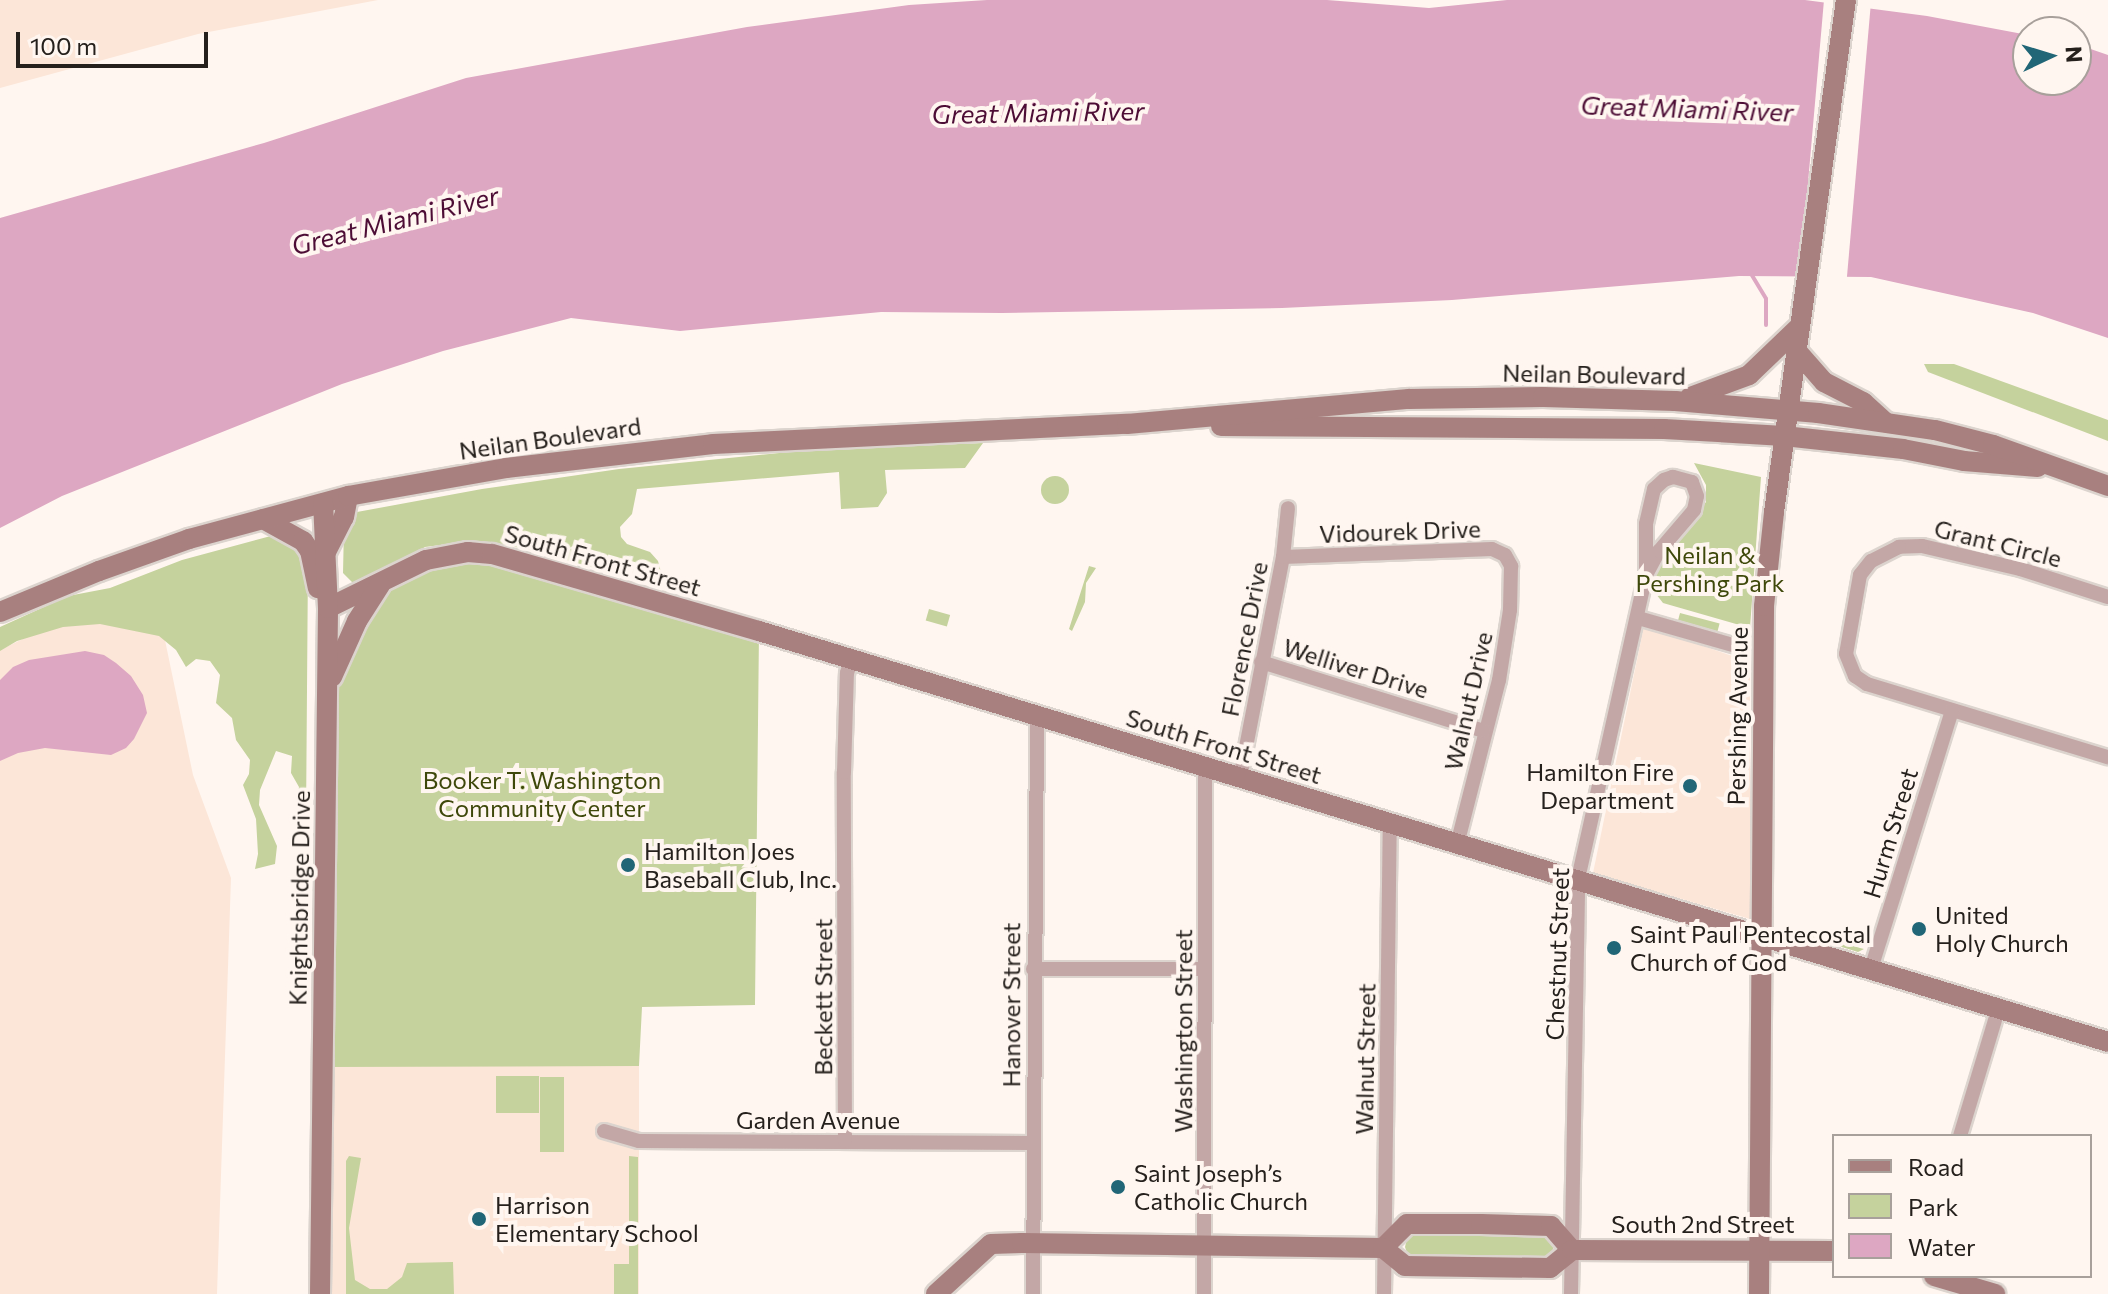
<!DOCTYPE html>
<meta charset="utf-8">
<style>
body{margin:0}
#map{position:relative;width:2108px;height:1294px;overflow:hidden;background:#fff6f0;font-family:Commissioner,sans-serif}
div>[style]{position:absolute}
.built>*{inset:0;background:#fce6d8;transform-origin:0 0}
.green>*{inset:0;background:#c5d29d;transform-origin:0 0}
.round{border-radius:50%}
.water>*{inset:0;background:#dda7c2}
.pier>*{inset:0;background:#fff6f0;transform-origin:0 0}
.stream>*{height:4px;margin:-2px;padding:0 2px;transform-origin:2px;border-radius:2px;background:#dda7c2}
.roads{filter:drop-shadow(2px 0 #dcd4ce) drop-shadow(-2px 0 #dcd4ce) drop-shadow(0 2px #dcd4ce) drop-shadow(0 -2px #dcd4ce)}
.street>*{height:14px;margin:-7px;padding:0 7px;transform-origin:7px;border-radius:7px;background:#c3a7a6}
.secondary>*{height:20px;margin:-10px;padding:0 10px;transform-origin:10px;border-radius:10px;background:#a8807f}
.dots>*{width:22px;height:22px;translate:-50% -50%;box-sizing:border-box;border:4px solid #fff6f0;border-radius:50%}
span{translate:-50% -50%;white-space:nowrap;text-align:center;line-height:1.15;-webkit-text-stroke:8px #fff6f0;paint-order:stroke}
.street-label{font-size:24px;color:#25201c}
.park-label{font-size:24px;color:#3e480a}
.poi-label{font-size:24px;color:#25201c}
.right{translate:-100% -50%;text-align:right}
.left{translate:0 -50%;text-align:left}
.water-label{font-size:26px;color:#4d0d35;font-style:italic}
.legend{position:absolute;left:1832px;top:1134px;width:260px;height:144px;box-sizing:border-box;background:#fff6f0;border:2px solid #a8a09b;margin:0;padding:10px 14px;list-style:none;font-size:24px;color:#25201c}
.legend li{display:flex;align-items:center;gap:16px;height:40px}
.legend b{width:40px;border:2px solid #a8a09b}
.north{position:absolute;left:2012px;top:16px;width:80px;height:80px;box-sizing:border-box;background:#fff6f0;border:2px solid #a8a09b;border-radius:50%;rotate:86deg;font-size:22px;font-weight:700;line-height:32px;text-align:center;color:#25201c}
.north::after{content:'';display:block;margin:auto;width:28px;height:36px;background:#216677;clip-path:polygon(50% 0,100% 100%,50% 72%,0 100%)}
.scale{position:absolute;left:16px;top:32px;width:192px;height:36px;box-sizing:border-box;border:4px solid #25201c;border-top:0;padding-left:10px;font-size:24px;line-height:28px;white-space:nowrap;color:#25201c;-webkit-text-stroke:6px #fff6f0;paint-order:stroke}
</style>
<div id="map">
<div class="built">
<i style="clip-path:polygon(0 0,378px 0,198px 34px,0 88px)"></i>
<i style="clip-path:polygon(155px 592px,193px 775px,231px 878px,217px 1294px,0 1294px,0 650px,89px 607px)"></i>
<i style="clip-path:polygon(1644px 626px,1750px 662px,1750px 919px,1593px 873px)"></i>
<i style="left:639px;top:1066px;width:228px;height:316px;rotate:90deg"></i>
</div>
<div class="green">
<i style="clip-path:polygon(1924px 364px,1954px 364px,2108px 420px,2108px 441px,1928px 372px)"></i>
<i style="clip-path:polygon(983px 443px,965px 468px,885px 470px,887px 493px,878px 507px,841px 509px,839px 472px,637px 489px,632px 514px,620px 527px,621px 537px,627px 544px,650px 552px,658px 561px,661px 572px,657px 585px,522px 548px,471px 541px,425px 547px,361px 584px,353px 583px,343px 573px,344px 527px,357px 512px,482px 489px,619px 469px,809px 450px)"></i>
<i style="clip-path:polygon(1694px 463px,1761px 477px,1750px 628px,1663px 603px,1656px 594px,1655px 580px,1661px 558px,1706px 502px,1706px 485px)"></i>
<i class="round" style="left:1041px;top:476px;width:28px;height:28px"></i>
<i style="clip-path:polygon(282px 533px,308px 560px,306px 820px,296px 803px,299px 787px,291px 773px,292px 756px,276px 751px,260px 790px,259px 805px,277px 846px,275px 864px,255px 869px,258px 854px,256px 819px,243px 785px,249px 774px,250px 760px,236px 740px,232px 718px,216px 703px,220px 675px,210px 661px,196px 659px,186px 667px,176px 650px,159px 636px,100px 624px,63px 627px,17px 641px,0 651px,0 627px,68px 596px,110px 588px,182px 560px)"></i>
<i style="clip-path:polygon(468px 552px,759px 631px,755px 1005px,642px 1007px,639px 1066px,323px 1067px,327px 688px,380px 585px)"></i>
<i style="clip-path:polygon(1089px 566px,1096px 568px,1086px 583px,1085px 602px,1072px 631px,1069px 629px)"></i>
<i style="left:929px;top:609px;width:22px;height:12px;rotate:16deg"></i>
<i style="left:1680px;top:613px;width:41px;height:22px;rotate:15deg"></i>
<i style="clip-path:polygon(1786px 925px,1860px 948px,1864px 949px,1858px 952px,1790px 931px)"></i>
<i style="left:496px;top:1076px;width:43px;height:37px"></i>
<i style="left:540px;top:1077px;width:24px;height:75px"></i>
<i style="clip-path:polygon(349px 1156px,361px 1158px,349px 1228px,355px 1280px,370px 1289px,387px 1289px,402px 1277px,407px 1263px,453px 1262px,454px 1294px,346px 1294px,346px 1161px)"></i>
<i style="clip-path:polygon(629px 1156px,638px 1157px,638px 1294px,614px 1294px,614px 1264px,629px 1264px)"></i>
<i style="clip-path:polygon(1549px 1230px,1555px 1244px,1549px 1260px,1408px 1256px,1405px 1247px,1408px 1234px)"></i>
</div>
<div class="water">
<i style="clip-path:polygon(987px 0,1327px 0,1429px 8px,1507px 0,1805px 0,1927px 16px,2028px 35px,2028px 80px,2076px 80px,2076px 44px,2108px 55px,2108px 338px,2033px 313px,1871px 277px,1739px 276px,1452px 300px,1282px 308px,1002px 313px,881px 312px,680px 331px,571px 318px,443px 351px,342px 384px,62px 496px,0 528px,0 218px,264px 143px,466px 78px,747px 27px,909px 5px)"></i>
<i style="clip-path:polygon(85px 651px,104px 655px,116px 663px,131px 676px,143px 695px,147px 713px,134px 739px,126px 748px,111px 755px,45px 748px,18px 753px,0 761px,0 680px,13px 667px,29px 660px)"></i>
</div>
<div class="pier">
<i style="left:1824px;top:0;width:47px;height:283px;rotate:5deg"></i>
</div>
<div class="stream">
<i style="left:1750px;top:272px;width:31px;rotate:59deg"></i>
<i style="left:1766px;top:299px;width:26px;rotate:90deg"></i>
</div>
<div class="roads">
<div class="street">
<i style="left:1283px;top:557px;width:209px;rotate:-2.2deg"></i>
<i style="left:1492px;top:549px;width:14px;rotate:25deg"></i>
<i style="left:1505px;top:555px;width:13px;rotate:61deg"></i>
<i style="left:1511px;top:566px;width:44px;rotate:91.3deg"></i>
<i style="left:1510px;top:610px;width:71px;rotate:98.9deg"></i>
<i style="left:1499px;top:680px;width:170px;rotate:104.3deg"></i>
<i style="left:2108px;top:597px;width:92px;rotate:-162.3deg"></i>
<i style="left:2020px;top:569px;width:101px;rotate:-166.8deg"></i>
<i style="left:1922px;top:546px;width:23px;rotate:178deg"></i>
<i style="left:1899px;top:547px;width:31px;rotate:153deg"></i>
<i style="left:1871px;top:561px;width:18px;rotate:128deg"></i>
<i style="left:1860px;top:575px;width:80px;rotate:100deg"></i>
<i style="left:1846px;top:654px;width:24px;rotate:68deg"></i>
<i style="left:1855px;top:676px;width:14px;rotate:34deg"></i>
<i style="left:1867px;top:684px;width:252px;rotate:16.9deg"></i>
<i style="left:1638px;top:618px;width:106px;rotate:15.9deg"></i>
<i style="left:1261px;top:662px;width:233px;rotate:17.2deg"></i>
<i style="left:1240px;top:778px;width:225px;rotate:-79deg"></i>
<i style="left:1283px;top:557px;width:49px;rotate:-84.2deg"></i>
<i style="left:1033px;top:969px;width:172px"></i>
<i style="left:1871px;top:969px;width:271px;rotate:-72.6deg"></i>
<i style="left:604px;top:1131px;width:36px;rotate:16deg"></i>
<i style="left:639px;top:1141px;width:394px;rotate:0.3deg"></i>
<i style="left:1960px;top:1136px;width:135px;rotate:-73.2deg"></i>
<i style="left:845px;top:1141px;width:369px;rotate:-90.2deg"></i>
<i style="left:844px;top:772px;width:99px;rotate:-88.3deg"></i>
<i style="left:847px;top:673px;width:13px;rotate:-72deg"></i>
<i style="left:1033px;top:1294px;width:577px;rotate:-89.6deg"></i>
<i style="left:1204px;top:1294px;width:525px;rotate:-89.89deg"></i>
<i style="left:1384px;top:1294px;width:470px;rotate:-89.3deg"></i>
<i style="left:1571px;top:1294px;width:415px;rotate:-89deg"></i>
<i style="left:1578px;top:879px;width:312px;rotate:-77.4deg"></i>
<i style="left:1646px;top:575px;width:27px;rotate:-62deg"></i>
<i style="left:1659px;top:551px;width:54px;rotate:-49.5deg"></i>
<i style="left:1694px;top:510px;width:14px;rotate:-78deg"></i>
<i style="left:1697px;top:496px;width:15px;rotate:-110deg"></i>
<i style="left:1692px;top:482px;width:20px;rotate:-165deg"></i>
<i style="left:1673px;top:477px;width:9px;rotate:162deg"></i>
<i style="left:1664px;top:480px;width:13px;rotate:138deg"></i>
<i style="left:1654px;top:489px;width:36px;rotate:103deg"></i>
<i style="left:1646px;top:524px;width:51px;rotate:90deg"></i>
</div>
<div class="secondary">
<i style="left:1796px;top:350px;width:43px;rotate:48.8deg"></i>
<i style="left:1824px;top:382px;width:44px;rotate:27.1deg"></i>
<i style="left:1863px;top:402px;width:30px;rotate:42deg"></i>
<i style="left:1690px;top:397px;width:63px;rotate:-20.4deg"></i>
<i style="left:1749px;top:375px;width:69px;rotate:-43.8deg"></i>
<i style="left:1221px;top:426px;width:443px;rotate:0.4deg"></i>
<i style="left:1664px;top:429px;width:120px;rotate:3.3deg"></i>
<i style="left:1784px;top:436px;width:120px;rotate:6.2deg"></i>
<i style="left:1903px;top:449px;width:62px;rotate:11.1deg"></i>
<i style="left:1964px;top:461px;width:74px;rotate:4.6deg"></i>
<i style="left:263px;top:519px;width:46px;rotate:28.8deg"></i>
<i style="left:303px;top:541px;width:12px;rotate:55deg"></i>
<i style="left:310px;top:551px;width:38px;rotate:78deg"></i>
<i style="left:326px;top:552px;width:39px;rotate:-63deg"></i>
<i style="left:344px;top:517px;width:21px;rotate:-79deg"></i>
<i style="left:328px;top:608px;width:109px;rotate:-26.1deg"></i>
<i style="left:426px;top:560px;width:43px;rotate:-10.8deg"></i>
<i style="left:468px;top:552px;width:24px;rotate:5deg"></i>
<i style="left:492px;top:554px;width:278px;rotate:16.1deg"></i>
<i style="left:759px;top:631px;width:1410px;rotate:16.94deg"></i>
<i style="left:0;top:612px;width:107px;rotate:-22.5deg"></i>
<i style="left:99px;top:571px;width:96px;rotate:-19.6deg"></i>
<i style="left:189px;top:539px;width:165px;rotate:-15.1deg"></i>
<i style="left:348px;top:496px;width:160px;rotate:-10deg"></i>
<i style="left:506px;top:468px;width:208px;rotate:-6.6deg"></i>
<i style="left:713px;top:444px;width:414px;rotate:-2.8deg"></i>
<i style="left:1127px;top:424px;width:283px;rotate:-5.1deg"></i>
<i style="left:1409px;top:399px;width:134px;rotate:-0.9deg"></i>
<i style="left:1543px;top:397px;width:132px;rotate:1.7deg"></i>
<i style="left:1675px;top:401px;width:144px;rotate:4.8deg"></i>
<i style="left:1818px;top:413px;width:118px;rotate:8.3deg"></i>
<i style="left:1935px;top:430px;width:60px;rotate:14.5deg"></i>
<i style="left:1993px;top:445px;width:122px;rotate:19.6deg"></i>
<i style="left:332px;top:677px;width:61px;rotate:-65.9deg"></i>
<i style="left:357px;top:621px;width:43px;rotate:-57.4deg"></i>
<i style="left:1383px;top:1248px;width:34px;rotate:-45deg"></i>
<i style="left:1407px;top:1224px;width:74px"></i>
<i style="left:1481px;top:1224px;width:70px;rotate:1.6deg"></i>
<i style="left:1551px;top:1226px;width:32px;rotate:49deg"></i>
<i style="left:1934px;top:1276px;width:64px;rotate:16.4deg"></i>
<i style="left:320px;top:1294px;width:686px;rotate:-89.33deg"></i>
<i style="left:328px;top:608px;width:105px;rotate:-92.7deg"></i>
<i style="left:936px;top:1294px;width:74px;rotate:-42.3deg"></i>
<i style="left:991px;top:1244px;width:31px;rotate:-2deg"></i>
<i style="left:1022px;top:1243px;width:361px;rotate:0.8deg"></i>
<i style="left:1383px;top:1248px;width:28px;rotate:39deg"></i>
<i style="left:1405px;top:1266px;width:145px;rotate:0.8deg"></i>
<i style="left:1550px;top:1268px;width:28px;rotate:-39deg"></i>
<i style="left:1572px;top:1250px;width:262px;rotate:0.2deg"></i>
<i style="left:1759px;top:1294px;width:688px;rotate:-89.58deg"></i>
<i style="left:1764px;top:606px;width:95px;rotate:-83.9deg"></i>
<i style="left:1774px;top:512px;width:517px;rotate:-82deg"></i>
</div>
</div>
<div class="dots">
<i style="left:1690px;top:786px;background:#216677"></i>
<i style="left:628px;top:865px;background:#216677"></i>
<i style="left:1919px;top:929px;background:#216677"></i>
<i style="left:1614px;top:948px;background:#216677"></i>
<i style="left:1118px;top:1187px;background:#216677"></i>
<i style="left:479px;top:1219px;background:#216677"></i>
</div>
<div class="street-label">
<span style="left:1594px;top:374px;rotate:1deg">Neilan Boulevard</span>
<span style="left:550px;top:438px;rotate:-8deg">Neilan Boulevard</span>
<span style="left:1400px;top:531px;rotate:-2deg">Vidourek Drive</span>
<span style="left:1998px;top:543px;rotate:14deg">Grant Circle</span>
<span style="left:603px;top:560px;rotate:16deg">South Front Street</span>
<span style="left:1244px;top:639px;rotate:-79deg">Florence Drive</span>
<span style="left:1356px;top:668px;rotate:17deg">Welliver Drive</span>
<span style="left:1468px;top:701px;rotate:-77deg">Walnut Drive</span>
<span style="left:1737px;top:716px;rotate:-89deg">Pershing Avenue</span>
<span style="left:1224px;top:746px;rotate:17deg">South Front Street</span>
<span style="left:1890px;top:833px;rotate:-73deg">Hurm Street</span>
<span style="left:299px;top:898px;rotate:-89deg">Knightsbridge Drive</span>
<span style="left:1557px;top:954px;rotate:-88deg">Chestnut Street</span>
<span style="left:823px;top:997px;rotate:-90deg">Beckett Street</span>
<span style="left:1011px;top:1005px;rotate:-90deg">Hanover Street</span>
<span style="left:1183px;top:1031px;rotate:-90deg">Washington Street</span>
<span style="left:1365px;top:1059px;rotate:-89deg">Walnut Street</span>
<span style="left:818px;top:1120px">Garden Avenue</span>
<span style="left:1703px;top:1224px">South 2nd Street</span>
</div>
<div class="park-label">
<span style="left:1710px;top:569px">Neilan &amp;<br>Pershing Park</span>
<span style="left:542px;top:794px">Booker T. Washington<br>Community Center</span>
</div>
<div class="poi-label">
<span class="right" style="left:1674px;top:786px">Hamilton Fire<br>Department</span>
<span class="left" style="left:644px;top:865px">Hamilton Joes<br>Baseball Club, Inc.</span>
<span class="left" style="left:1935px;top:929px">United<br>Holy Church</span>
<span class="left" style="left:1630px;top:948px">Saint Paul Pentecostal<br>Church of God</span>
<span class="left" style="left:1134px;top:1187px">Saint Joseph’s<br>Catholic Church</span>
<span class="left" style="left:495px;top:1219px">Harrison<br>Elementary School</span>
</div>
<div class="water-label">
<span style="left:1687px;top:108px;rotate:2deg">Great Miami River</span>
<span style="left:1038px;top:112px;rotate:-1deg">Great Miami River</span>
<span style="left:395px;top:220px;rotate:-14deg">Great Miami River</span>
</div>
<ul class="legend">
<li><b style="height:10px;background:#a8807f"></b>Road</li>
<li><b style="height:22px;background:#c5d29d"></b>Park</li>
<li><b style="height:22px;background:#dda7c2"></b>Water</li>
</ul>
<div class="north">N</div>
<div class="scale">100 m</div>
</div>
